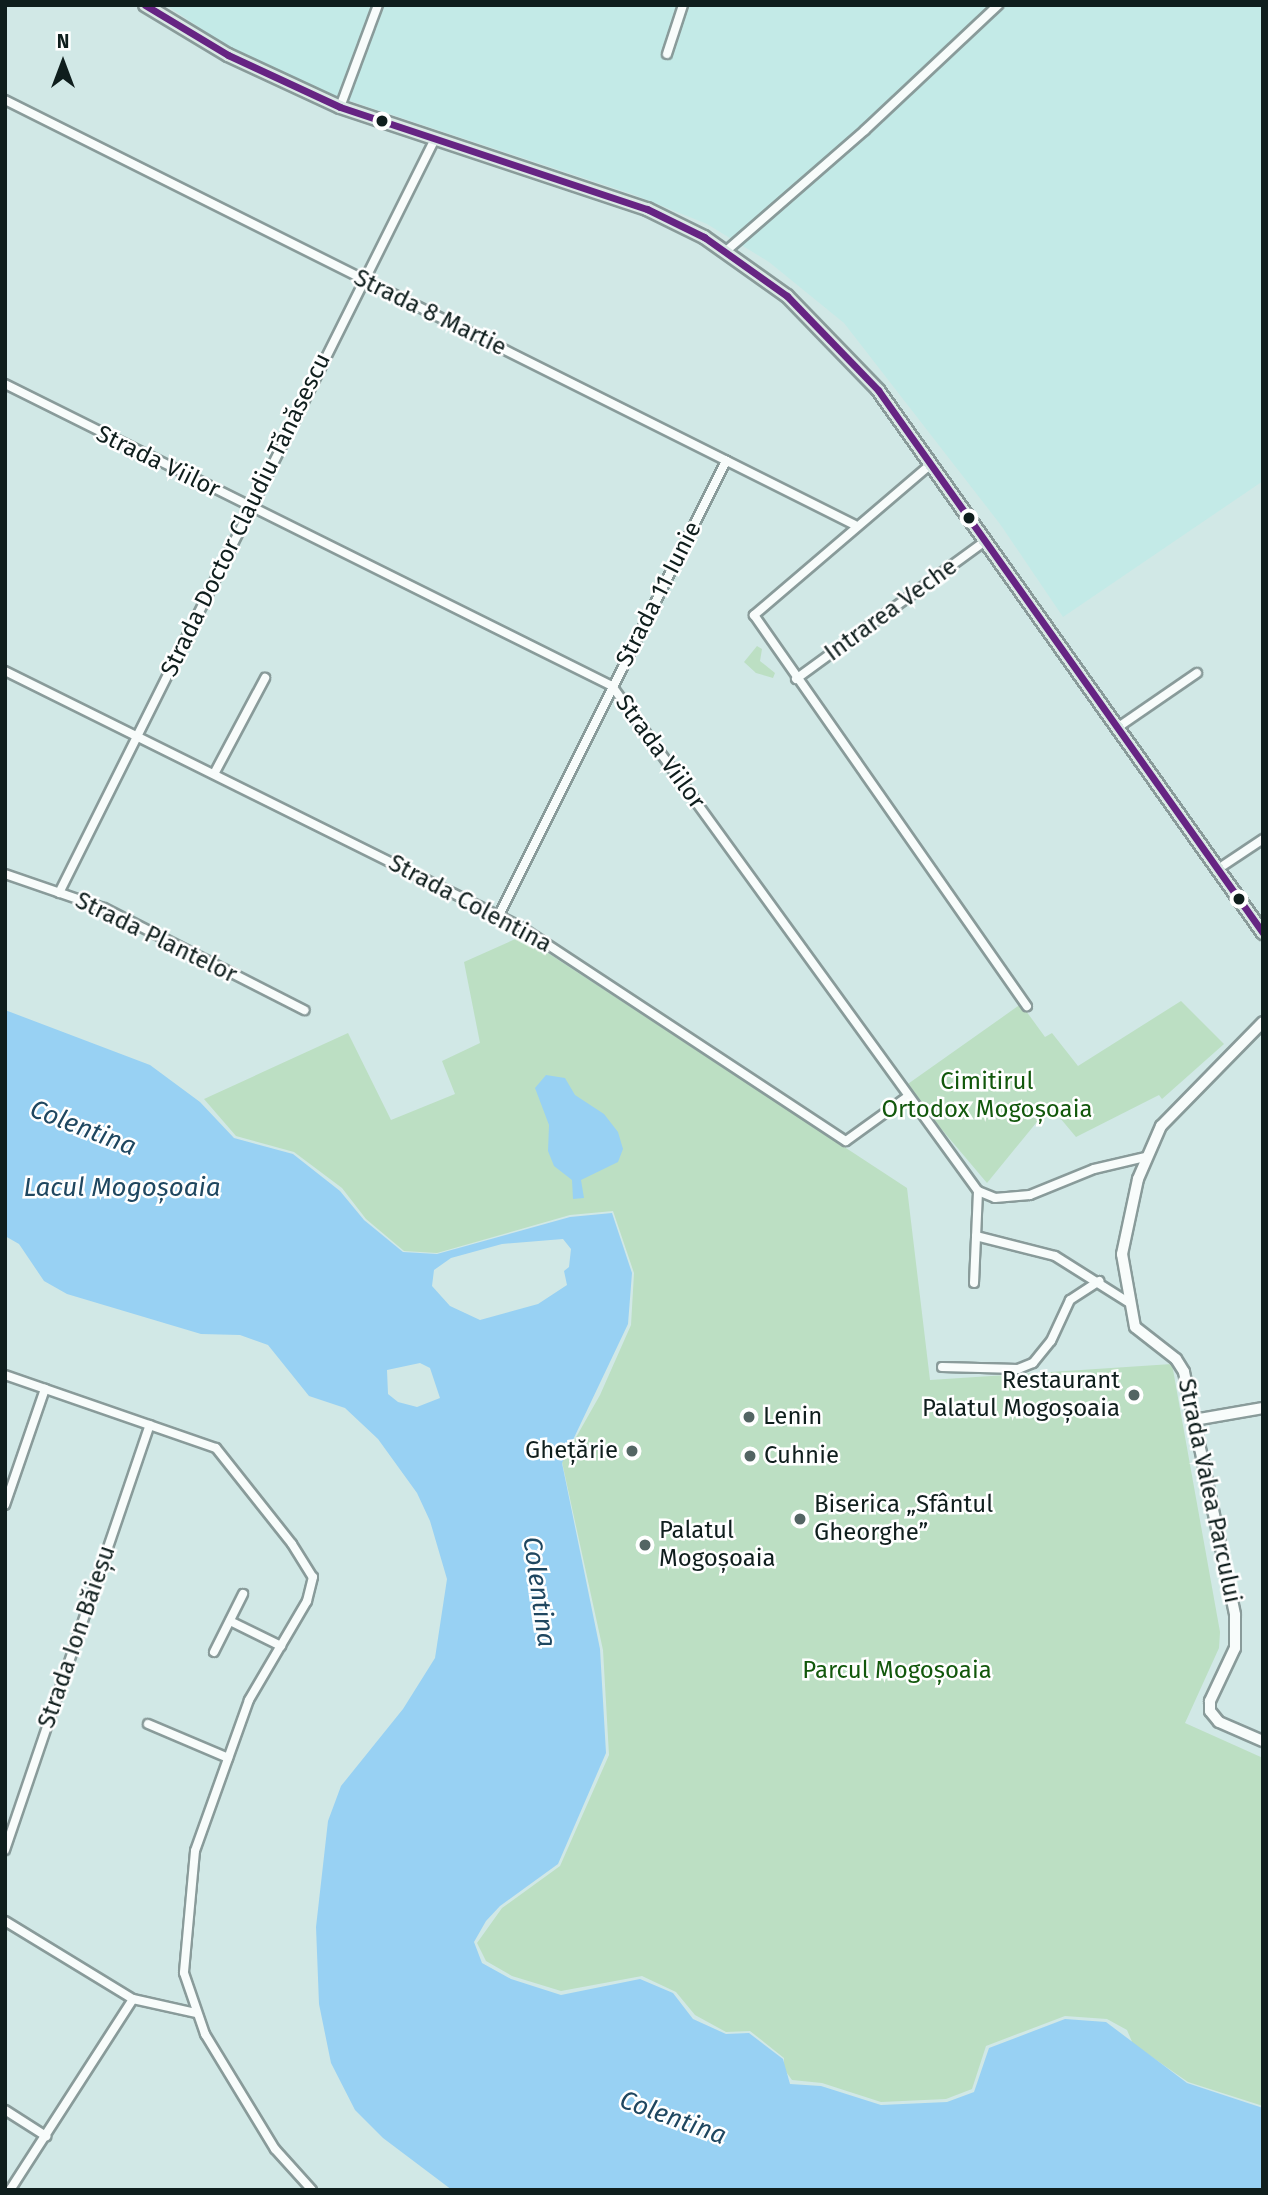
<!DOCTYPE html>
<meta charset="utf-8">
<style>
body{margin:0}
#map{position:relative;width:1268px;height:2195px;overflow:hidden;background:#d1e8e6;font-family:"Fira Sans",sans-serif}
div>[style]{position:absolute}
.built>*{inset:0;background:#c3eae7}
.green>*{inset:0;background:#bcdfc3}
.water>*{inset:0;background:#98d1f3}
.roads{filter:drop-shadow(2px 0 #899b9a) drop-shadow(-2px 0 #899b9a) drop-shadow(0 2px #899b9a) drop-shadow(0 -2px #899b9a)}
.minor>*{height:8px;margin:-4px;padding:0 4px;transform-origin:4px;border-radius:4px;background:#f8fcfb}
.tertiary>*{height:10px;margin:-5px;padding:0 5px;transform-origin:5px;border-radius:5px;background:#f8fcfb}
.primary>*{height:12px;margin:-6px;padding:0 6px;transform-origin:6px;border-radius:6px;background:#dae9e5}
.bus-1>*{height:7px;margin:-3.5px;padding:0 3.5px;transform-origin:3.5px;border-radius:3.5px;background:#662483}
.dots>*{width:19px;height:19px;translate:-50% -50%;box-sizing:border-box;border:4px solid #fff;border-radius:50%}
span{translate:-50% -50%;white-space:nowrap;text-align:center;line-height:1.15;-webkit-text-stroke:5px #fff;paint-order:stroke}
.street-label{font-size:24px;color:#0f1e1d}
.park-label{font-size:24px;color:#12580c}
.poi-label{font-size:24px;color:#0f1e1d}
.right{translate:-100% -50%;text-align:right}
.left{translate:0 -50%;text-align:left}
.water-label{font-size:26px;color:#1f4760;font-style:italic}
.frame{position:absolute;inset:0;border:7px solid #0f1e1d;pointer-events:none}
.north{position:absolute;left:28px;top:28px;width:70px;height:70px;-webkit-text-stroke:5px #fff;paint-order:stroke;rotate:0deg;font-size:19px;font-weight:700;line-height:28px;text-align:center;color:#0f1e1d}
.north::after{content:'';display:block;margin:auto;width:24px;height:32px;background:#0f1e1d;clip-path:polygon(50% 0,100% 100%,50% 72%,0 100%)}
</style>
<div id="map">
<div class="built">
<i style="clip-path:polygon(166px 5px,1263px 5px,1263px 481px,1063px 617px,1000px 524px,844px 323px,769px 262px,707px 224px,632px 194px,323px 92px,231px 49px)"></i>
</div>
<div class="green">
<i style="clip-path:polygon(757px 646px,762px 649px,760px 661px,775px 673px,773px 678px,756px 673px,744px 662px)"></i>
<i style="clip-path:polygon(522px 936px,907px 1188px,930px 1380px,1172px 1364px,1220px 1632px,1219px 1648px,1185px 1723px,1263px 1758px,1263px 2106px,1188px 2082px,1133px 2044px,1127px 2030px,1107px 2019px,1065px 2016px,986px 2046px,972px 2089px,946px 2099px,881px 2102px,822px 2083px,792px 2080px,784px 2069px,784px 2058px,750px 2031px,726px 2032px,695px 2015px,676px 1992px,642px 1976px,561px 1991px,512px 1976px,486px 1961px,477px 1943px,502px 1908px,560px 1866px,609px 1755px,603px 1650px,562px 1462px,600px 1395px,631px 1325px,634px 1273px,613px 1211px,570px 1215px,437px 1253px,404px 1251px,366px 1219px,342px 1188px,294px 1152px,236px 1136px,204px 1099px,348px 1033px,391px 1120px,455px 1094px,442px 1061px,480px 1043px,464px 962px)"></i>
<i style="clip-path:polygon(1181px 1001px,1224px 1044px,1162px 1099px,1159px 1095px,1076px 1137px,1050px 1106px,987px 1183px,905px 1086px,1021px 1004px,1045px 1037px,1052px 1033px,1078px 1066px)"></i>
</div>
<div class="water">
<i style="clip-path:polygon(evenodd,5px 1010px,150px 1065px,200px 1102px,234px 1138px,293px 1154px,340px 1191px,364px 1220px,403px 1252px,437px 1254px,570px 1217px,612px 1213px,632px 1273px,628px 1324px,562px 1463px,600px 1649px,606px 1753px,558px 1864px,500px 1906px,486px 1921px,474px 1942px,482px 1963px,511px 1979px,561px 1995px,640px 1979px,673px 1993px,693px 2019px,726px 2034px,749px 2033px,783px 2059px,790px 2084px,821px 2086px,881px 2105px,947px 2102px,974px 2092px,989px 2048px,1065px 2019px,1106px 2022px,1187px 2083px,1263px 2108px,1263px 2190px,452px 2190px,383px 2138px,355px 2110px,331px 2063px,319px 2004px,316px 1927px,328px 1821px,341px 1786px,403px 1709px,435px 1658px,447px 1579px,430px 1521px,417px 1493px,378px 1439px,345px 1408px,309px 1396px,268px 1345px,240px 1335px,201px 1334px,67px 1294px,44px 1281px,19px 1244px,5px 1236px,5px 1010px,563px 1239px,571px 1249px,569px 1267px,564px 1271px,567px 1285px,538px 1304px,480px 1320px,450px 1306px,432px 1286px,434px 1270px,451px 1258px,502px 1244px,563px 1239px,5px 1010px,420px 1363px,430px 1368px,440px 1398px,417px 1407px,398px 1402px,388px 1394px,387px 1370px,420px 1363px)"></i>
<i style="clip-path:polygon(546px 1075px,565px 1078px,575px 1095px,604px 1114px,618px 1132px,623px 1149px,618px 1162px,581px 1180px,584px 1198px,573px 1199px,572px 1180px,554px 1166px,548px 1151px,549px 1125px,535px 1088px)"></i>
</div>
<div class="roads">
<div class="minor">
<i style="left:667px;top:54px;width:52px;rotate:-71.9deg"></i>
<i style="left:5px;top:100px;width:950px;rotate:26.57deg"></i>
<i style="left:340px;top:107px;width:109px;rotate:-69.6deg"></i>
<i style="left:726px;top:251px;width:184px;rotate:-41deg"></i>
<i style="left:865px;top:130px;width:183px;rotate:-43.2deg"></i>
<i style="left:5px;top:384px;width:678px;rotate:26.45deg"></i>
<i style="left:612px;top:686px;width:624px;rotate:54.07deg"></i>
<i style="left:978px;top:1191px;width:18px;rotate:22deg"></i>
<i style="left:995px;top:1198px;width:35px;rotate:-5deg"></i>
<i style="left:1030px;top:1195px;width:69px;rotate:-22.1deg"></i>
<i style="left:1094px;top:1169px;width:52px;rotate:-13.2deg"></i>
<i style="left:931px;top:464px;width:233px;rotate:139.5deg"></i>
<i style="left:754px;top:615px;width:477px;rotate:55.1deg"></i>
<i style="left:5px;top:671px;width:576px;rotate:26.39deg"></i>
<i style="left:521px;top:927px;width:389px;rotate:33.4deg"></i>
<i style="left:846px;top:1141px;width:75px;rotate:-35.8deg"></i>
<i style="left:796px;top:679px;width:234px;rotate:-36.1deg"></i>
<i style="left:1117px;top:728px;width:97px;rotate:-34.5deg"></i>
<i style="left:214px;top:774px;width:109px;rotate:-62deg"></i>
<i style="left:1218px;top:869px;width:54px;rotate:-33.7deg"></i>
<i style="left:5px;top:874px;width:105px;rotate:19deg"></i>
<i style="left:104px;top:908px;width:225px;rotate:27deg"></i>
<i style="left:59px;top:893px;width:843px;rotate:-63.5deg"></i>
<i style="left:499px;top:915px;width:508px;rotate:-63.43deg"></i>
<i style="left:976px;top:1236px;width:81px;rotate:14.2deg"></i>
<i style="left:1055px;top:1256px;width:86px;rotate:32.2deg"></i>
<i style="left:974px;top:1283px;width:92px;rotate:-87.5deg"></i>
<i style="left:942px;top:1367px;width:76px;rotate:1.5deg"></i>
<i style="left:1018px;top:1369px;width:16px;rotate:-22deg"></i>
<i style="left:1033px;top:1363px;width:28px;rotate:-51deg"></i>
<i style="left:1051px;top:1341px;width:45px;rotate:-65.1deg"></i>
<i style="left:1070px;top:1300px;width:35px;rotate:-33deg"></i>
<i style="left:5px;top:1375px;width:223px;rotate:19.1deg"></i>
<i style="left:216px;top:1448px;width:122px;rotate:51.6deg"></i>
<i style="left:292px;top:1544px;width:39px;rotate:58deg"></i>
<i style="left:313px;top:1577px;width:25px;rotate:104deg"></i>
<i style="left:307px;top:1601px;width:115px;rotate:120.4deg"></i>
<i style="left:249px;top:1700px;width:160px;rotate:109.7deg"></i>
<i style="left:195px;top:1851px;width:122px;rotate:95.2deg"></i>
<i style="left:184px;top:1973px;width:65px;rotate:71deg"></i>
<i style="left:205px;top:2034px;width:135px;rotate:58.7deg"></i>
<i style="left:275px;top:2149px;width:55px;rotate:47.9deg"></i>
<i style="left:5px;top:1505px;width:123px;rotate:-71deg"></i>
<i style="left:230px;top:1621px;width:57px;rotate:26.1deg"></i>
<i style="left:214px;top:1652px;width:65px;rotate:-63.4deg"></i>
<i style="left:148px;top:1724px;width:87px;rotate:23deg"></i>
<i style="left:5px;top:1850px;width:449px;rotate:-71.2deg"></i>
<i style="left:5px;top:1921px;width:150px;rotate:31.4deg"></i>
<i style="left:133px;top:1999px;width:65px;rotate:12.5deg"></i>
<i style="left:5px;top:2110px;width:49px;rotate:32.4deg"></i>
<i style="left:10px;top:2190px;width:227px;rotate:-57.2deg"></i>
</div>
<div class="tertiary">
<i style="left:1263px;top:1022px;width:146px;rotate:134.4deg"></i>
<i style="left:1161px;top:1126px;width:58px;rotate:113.5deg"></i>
<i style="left:1138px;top:1179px;width:77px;rotate:102deg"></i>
<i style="left:1122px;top:1254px;width:74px;rotate:79.9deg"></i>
<i style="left:1135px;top:1327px;width:52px;rotate:38deg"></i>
<i style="left:1176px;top:1359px;width:15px;rotate:58deg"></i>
<i style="left:1184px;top:1372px;width:248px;rotate:78.1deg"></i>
<i style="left:1235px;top:1615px;width:33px;rotate:90deg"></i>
<i style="left:1235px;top:1648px;width:59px;rotate:115.3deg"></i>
<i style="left:1210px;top:1701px;width:10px;rotate:90deg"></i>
<i style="left:1210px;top:1711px;width:14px;rotate:51deg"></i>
<i style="left:1219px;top:1722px;width:48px;rotate:23.4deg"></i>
<i style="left:1194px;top:1420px;width:70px;rotate:-9.9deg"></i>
</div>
<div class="primary">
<i style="left:145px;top:5px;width:97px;rotate:31.1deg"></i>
<i style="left:228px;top:55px;width:123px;rotate:24.9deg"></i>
<i style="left:340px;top:107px;width:324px;rotate:18.4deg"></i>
<i style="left:647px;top:209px;width:64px;rotate:26.2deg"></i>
<i style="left:704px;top:237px;width:102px;rotate:35.4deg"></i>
<i style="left:787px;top:296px;width:131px;rotate:45.9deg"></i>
<i style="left:878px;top:390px;width:666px;rotate:54.66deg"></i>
</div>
</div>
<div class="bus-1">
<i style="left:145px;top:5px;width:97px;rotate:31.1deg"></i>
<i style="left:228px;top:55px;width:123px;rotate:24.9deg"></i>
<i style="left:340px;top:107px;width:324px;rotate:18.4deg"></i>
<i style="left:647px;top:209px;width:64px;rotate:26.2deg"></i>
<i style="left:704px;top:237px;width:102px;rotate:35.4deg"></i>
<i style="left:787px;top:296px;width:131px;rotate:45.9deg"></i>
<i style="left:878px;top:390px;width:666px;rotate:54.66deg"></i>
</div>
<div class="dots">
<i style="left:382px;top:121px;background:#0f1e1d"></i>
<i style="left:969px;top:518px;background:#0f1e1d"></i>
<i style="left:1239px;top:899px;background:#0f1e1d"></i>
<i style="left:1134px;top:1395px;background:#536563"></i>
<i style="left:749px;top:1417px;background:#536563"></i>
<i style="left:632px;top:1451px;background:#536563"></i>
<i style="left:750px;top:1456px;background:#536563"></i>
<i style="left:800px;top:1519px;background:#536563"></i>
<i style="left:645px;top:1545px;background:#536563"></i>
</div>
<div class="street-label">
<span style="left:430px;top:313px;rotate:26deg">Strada 8 Martie</span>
<span style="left:158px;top:462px;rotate:26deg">Strada Viilor</span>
<span style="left:246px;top:515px;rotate:-64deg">Strada Doctor Claudiu Tănăsescu</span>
<span style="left:659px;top:594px;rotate:-63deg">Strada 11 Iunie</span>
<span style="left:891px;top:610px;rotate:-36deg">Intrarea Veche</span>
<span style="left:660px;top:752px;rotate:54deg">Strada Viilor</span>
<span style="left:470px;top:904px;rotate:28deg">Strada Colentina</span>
<span style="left:156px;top:938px;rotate:26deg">Strada Plantelor</span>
<span style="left:1209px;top:1491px;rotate:78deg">Strada Valea Parcului</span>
<span style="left:77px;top:1637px;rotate:-71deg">Strada Ion Băieșu</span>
</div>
<div class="park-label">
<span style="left:987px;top:1096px">Cimitirul<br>Ortodox Mogoșoaia</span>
<span style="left:897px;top:1671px">Parcul Mogoșoaia</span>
</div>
<div class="poi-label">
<span class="right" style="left:1120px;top:1395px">Restaurant<br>Palatul Mogoșoaia</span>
<span class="left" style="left:763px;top:1417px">Lenin</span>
<span class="right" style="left:618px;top:1451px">Ghețărie</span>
<span class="left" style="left:764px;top:1456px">Cuhnie</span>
<span class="left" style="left:814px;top:1519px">Biserica „Sfântul<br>Gheorghe”</span>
<span class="left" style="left:659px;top:1545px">Palatul<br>Mogoșoaia</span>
</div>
<div class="water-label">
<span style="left:83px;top:1128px;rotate:21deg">Colentina</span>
<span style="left:122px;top:1188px">Lacul Mogoșoaia</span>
<span style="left:539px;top:1592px;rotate:82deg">Colentina</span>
<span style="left:673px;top:2118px;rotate:20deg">Colentina</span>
</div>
<div class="frame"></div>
<div class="north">N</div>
</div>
